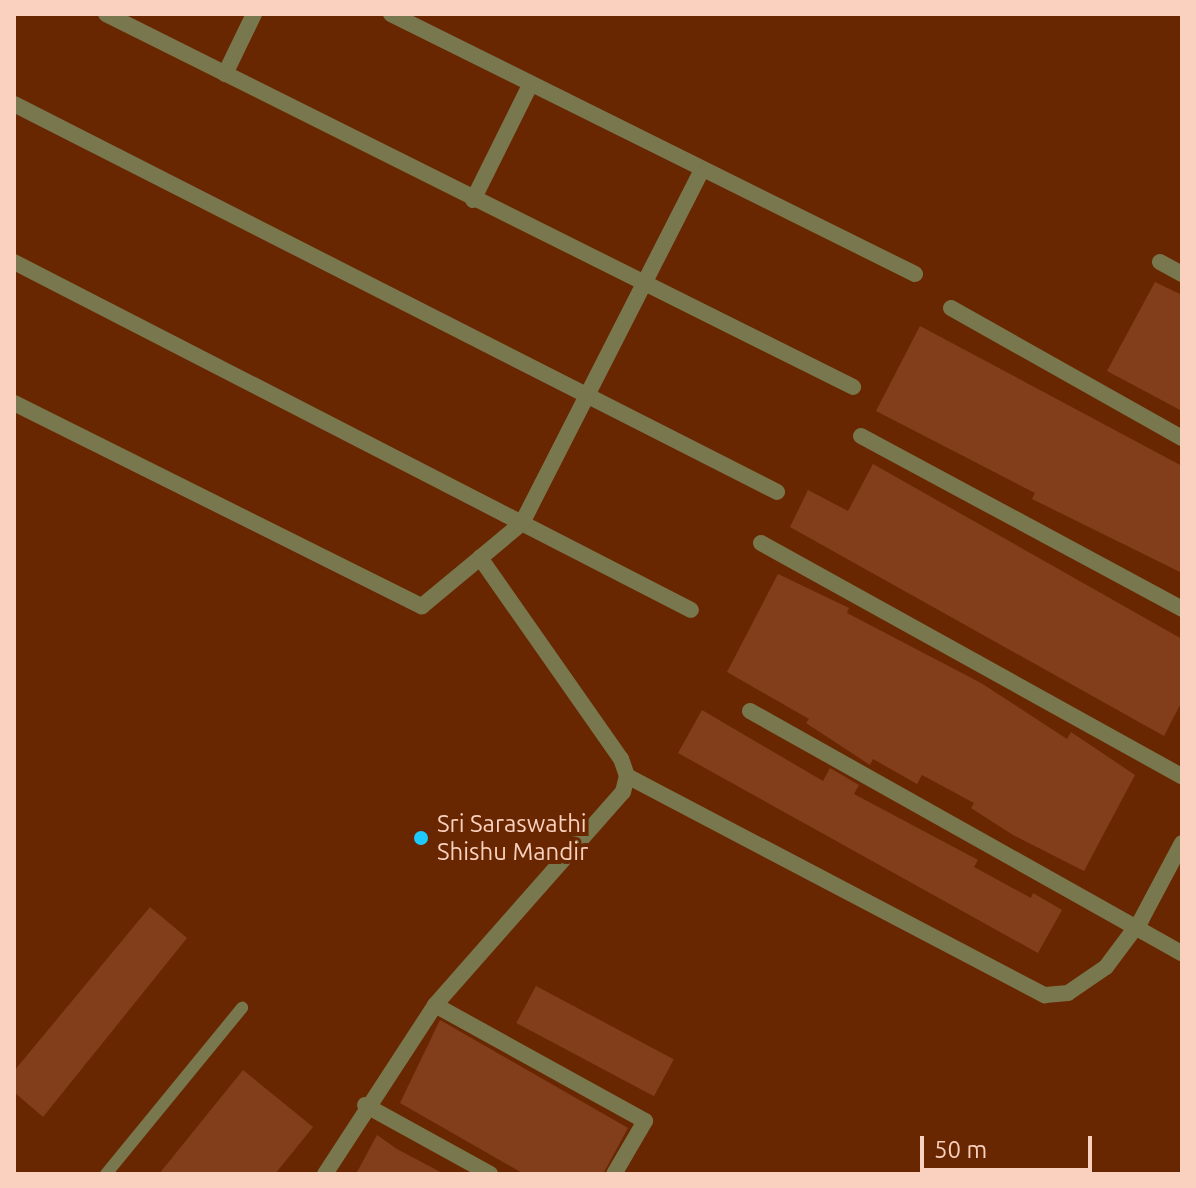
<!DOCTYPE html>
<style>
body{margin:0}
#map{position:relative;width:1196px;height:1188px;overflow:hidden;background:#682700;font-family:Ubuntu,sans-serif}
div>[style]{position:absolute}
.building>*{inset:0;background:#823e1b;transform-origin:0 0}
.service>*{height:12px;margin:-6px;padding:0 6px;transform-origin:6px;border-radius:6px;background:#79774e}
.minor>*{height:16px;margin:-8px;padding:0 8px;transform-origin:8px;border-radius:8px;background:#79774e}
.dots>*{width:22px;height:22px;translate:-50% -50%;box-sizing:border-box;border:4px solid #682700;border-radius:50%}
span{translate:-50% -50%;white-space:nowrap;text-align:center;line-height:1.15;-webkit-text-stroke:8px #682700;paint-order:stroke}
.poi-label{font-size:24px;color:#fad1bf}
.left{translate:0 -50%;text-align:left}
.frame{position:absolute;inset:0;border:16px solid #fad1bf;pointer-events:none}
.scale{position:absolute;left:920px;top:1136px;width:172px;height:36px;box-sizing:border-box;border:4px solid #fad1bf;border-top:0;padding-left:10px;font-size:24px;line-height:28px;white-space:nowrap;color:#fad1bf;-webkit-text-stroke:6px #682700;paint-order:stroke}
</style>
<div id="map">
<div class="building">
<i style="clip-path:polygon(1155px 282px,1182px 295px,1182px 411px,1107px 371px)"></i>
<i style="clip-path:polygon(920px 326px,1182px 466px,1182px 573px,1032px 499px,1035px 493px,876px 411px)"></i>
<i style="clip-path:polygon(873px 464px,1182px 639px,1182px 701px,1164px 736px,790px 527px,808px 490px,848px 511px)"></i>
<i style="clip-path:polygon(778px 574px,849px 608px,847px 613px,981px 683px,1067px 739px,1071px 732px,1135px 775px,1084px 871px,1013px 835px,971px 808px,974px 803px,922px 775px,917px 784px,873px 759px,870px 765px,806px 723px,809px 719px,727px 672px)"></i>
<i style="clip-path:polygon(702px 710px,823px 781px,830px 768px,859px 785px,854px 794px,978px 860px,974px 867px,1031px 898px,1033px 893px,1062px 910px,1038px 953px,678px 753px)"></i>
<i style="clip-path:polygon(150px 907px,187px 938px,43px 1117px,14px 1092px,14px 1071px)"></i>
<i style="left:536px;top:986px;width:156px;height:42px;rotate:28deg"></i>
<i style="clip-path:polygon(440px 1020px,628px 1128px,603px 1174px,524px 1174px,400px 1103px)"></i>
<i style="clip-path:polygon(243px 1070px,313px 1127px,275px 1174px,159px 1174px)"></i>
<i style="clip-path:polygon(377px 1135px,397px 1149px,444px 1174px,356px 1174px)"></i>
</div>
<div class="service">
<i style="left:106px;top:1174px;width:215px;rotate:-50.7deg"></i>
</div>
<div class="minor">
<i style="left:106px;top:14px;width:835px;rotate:26.53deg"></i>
<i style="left:391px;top:14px;width:585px;rotate:26.39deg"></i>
<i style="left:225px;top:74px;width:67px;rotate:-64.2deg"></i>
<i style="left:14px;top:104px;width:856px;rotate:26.95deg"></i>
<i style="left:473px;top:200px;width:128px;rotate:-63.6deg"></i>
<i style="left:14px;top:262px;width:761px;rotate:27.2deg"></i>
<i style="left:1160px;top:262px;width:25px;rotate:29deg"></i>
<i style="left:951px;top:308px;width:265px;rotate:29.4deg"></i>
<i style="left:14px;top:403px;width:456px;rotate:26.5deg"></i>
<i style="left:422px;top:606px;width:75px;rotate:-39.6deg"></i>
<i style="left:861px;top:436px;width:365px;rotate:28.3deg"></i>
<i style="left:761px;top:543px;width:481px;rotate:29deg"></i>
<i style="left:750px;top:711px;width:495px;rotate:29.3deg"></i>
<i style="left:627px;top:776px;width:472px;rotate:27.7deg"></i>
<i style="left:1045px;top:995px;width:23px;rotate:-5deg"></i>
<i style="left:1068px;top:993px;width:46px;rotate:-34.4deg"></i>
<i style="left:1106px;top:967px;width:59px;rotate:-53.3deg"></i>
<i style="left:1141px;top:920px;width:87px;rotate:-62deg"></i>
<i style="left:435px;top:1005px;width:240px;rotate:28.9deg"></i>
<i style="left:645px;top:1121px;width:61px;rotate:120.3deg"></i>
<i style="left:365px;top:1105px;width:143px;rotate:28.9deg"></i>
<i style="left:325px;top:1174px;width:202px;rotate:-56.9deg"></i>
<i style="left:435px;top:1005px;width:284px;rotate:-48.6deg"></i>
<i style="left:623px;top:792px;width:16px;rotate:-76deg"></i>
<i style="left:627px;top:776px;width:18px;rotate:-109deg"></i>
<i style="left:621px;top:759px;width:246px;rotate:-125deg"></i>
<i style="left:480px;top:558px;width:55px;rotate:-39.8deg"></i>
<i style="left:522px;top:523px;width:395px;rotate:-63deg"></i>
</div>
<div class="dots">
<i style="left:421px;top:838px;background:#1dc9fd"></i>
</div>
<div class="poi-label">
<span class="left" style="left:437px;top:838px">Sri Saraswathi<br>Shishu Mandir</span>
</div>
<div class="frame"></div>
<div class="scale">50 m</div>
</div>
